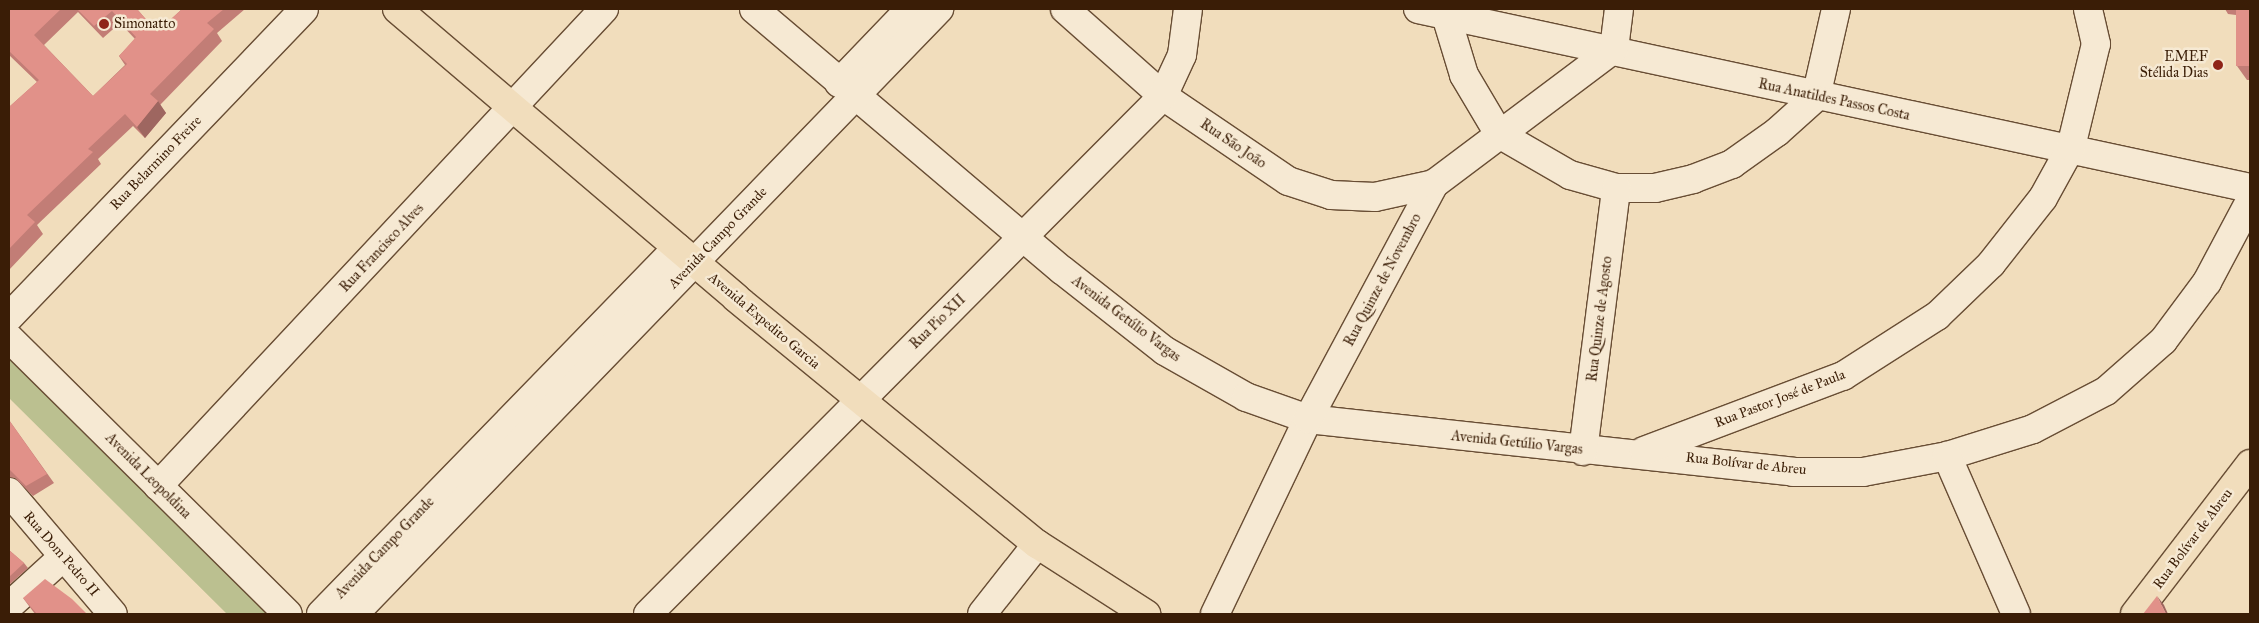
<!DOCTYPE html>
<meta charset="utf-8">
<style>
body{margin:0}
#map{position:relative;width:2259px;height:623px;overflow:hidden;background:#f1ddbc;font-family:"IM FELL Great Primer",serif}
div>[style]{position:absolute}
.green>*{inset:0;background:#bbc090}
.roads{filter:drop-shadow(1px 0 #684d34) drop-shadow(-1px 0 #684d34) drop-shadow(0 1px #684d34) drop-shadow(0 -1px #684d34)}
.minor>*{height:28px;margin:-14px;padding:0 14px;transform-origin:14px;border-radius:14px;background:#f6e9d3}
.major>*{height:28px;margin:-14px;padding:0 14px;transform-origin:14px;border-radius:14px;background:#f1ddbc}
.wall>*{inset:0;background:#c27d76}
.shaded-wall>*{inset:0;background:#9e6660}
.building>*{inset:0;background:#e19189;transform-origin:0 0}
.dots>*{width:14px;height:14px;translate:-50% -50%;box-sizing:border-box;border:2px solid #f6e9d3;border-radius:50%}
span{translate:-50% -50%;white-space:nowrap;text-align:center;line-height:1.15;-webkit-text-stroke:5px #f6e9d3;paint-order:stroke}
.poi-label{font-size:14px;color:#3a1d06}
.left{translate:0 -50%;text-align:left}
.right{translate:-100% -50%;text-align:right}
.street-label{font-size:14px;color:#3a1d06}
.frame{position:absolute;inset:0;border:10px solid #3a1d06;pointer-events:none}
</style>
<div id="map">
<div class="green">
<i style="clip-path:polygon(9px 358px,71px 419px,272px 614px,227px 614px,9px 398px)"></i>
</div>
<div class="roads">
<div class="minor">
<i style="left:754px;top:9px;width:404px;rotate:40.3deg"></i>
<i style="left:1062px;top:270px;width:131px;rotate:38.2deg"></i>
<i style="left:1165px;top:351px;width:93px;rotate:29.6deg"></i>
<i style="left:1246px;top:397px;width:66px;rotate:19.5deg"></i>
<i style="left:1308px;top:419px;width:488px;rotate:6.2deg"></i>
<i style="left:1793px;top:472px;width:70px"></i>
<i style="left:1863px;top:472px;width:86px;rotate:-10.8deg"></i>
<i style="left:1947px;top:456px;width:90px;rotate:-17.4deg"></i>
<i style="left:2033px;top:429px;width:82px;rotate:-27.5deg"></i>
<i style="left:2106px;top:391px;width:76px;rotate:-41.3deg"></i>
<i style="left:2163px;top:341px;width:74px;rotate:-53.3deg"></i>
<i style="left:2207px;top:282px;width:92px;rotate:-62deg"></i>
<i style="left:1065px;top:9px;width:131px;rotate:41.6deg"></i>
<i style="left:1163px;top:96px;width:151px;rotate:34.2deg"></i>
<i style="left:1288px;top:181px;width:45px;rotate:18deg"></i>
<i style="left:1331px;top:195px;width:44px;rotate:2.6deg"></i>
<i style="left:1375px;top:197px;width:60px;rotate:-12.4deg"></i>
<i style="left:1418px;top:9px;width:851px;rotate:12.14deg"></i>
<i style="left:1444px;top:9px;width:69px;rotate:73.1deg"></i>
<i style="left:1464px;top:75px;width:69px;rotate:59.3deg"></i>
<i style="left:1499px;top:134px;width:82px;rotate:30deg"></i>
<i style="left:1570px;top:175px;width:48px;rotate:15.8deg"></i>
<i style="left:1616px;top:188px;width:39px"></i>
<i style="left:1655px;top:188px;width:39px;rotate:-13deg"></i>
<i style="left:1693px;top:179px;width:42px;rotate:-21deg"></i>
<i style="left:1732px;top:164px;width:55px;rotate:-35.4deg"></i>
<i style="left:1777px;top:132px;width:52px;rotate:-41.9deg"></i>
<i style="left:1816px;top:97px;width:90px;rotate:-77.2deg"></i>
<i style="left:839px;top:83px;width:103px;rotate:-46.2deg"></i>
<i style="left:9px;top:317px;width:426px;rotate:-46.2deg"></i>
<i style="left:9px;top:338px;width:392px;rotate:44.7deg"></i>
<i style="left:1583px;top:451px;width:265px;rotate:-82.8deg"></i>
<i style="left:1644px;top:451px;width:213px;rotate:-20.7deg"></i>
<i style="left:1843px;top:376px;width:112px;rotate:-32.6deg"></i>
<i style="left:1937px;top:316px;width:75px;rotate:-43.9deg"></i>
<i style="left:1991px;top:264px;width:84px;rotate:-51.8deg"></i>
<i style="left:2043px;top:198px;width:58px;rotate:-61.2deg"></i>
<i style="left:2071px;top:147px;width:106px;rotate:-76.4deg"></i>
<i style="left:2096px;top:44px;width:36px;rotate:-103deg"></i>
<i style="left:1947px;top:456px;width:172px;rotate:66.4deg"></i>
<i style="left:158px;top:486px;width:653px;rotate:-46.92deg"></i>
<i style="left:9px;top:492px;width:160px;rotate:49.6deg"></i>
<i style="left:9px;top:606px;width:73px;rotate:-42.2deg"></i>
<i style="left:321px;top:614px;width:511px;rotate:-45.79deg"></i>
<i style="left:354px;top:614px;width:842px;rotate:-45.96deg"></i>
<i style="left:648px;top:614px;width:730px;rotate:-45.17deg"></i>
<i style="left:1163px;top:96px;width:45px;rotate:-65.1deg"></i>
<i style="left:1182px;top:55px;width:46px;rotate:-82.6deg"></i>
<i style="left:982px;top:614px;width:89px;rotate:-51.8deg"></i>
<i style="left:1215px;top:614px;width:216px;rotate:-64.5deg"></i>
<i style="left:1308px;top:419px;width:267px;rotate:-61.8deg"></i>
<i style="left:1434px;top:184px;width:225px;rotate:-36.9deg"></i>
<i style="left:1614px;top:49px;width:40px;rotate:-82.9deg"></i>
</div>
<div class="major">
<i style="left:397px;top:9px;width:445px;rotate:40.4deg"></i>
<i style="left:736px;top:298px;width:389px;rotate:39.3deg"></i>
<i style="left:1037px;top:544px;width:130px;rotate:32.7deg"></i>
<i style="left:2135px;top:614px;width:189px;rotate:-52.5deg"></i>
</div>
</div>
<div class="wall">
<i style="clip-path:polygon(evenodd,9px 9px,137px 9px,157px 32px,182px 9px,245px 9px,217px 33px,222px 41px,160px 105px,166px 113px,145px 138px,133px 126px,98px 159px,101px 164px,37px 225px,43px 234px,9px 270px,9px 107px,37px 82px,9px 55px,9px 9px,78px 12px,103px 38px,120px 23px,135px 39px,119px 56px,125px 65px,93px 96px,44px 45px,78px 12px)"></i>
<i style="clip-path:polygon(2225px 9px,2250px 9px,2250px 80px,2247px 80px,2237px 66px,2236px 15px,2228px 14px)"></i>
<i style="clip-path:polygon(9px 420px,54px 483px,33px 496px,15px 478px,9px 477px)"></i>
<i style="clip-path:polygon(9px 550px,24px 563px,28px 568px,9px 585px)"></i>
<i style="clip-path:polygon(23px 598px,87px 614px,35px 614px)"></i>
</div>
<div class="shaded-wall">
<i style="clip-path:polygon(158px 101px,166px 113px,145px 138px,137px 127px)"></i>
<i style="clip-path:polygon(2157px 596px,2164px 605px,2168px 614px,2166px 614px)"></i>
</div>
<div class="building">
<i style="clip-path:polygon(9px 9px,61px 9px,34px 35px,93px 96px,127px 64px,119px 56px,136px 37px,112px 11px,94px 26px,77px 9px,137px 9px,157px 32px,182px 9px,224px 9px,207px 23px,214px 29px,150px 94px,158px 101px,137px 127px,125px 114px,88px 149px,93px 152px,27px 215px,35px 222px,9px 249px,9px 107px,39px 80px,9px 51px)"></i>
<i style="left:2236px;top:9px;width:14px;height:57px"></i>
<i style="clip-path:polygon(9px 420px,47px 474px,26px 486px,9px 469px)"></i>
<i style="clip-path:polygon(9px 550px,24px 563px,9px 577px)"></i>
<i style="clip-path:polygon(45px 579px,72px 599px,87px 614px,37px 614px,23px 598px)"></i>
<i style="clip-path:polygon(2157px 596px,2166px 614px,2143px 614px)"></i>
</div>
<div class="dots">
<i style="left:104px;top:24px;background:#8f2418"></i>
<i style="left:2218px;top:65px;background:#8f2418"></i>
</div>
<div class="poi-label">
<span class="left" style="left:114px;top:24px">Simonatto</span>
<span class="right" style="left:2208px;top:65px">EMEF<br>Stélida Dias</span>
</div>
<div class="street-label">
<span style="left:1834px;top:100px;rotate:12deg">Rua Anatildes Passos Costa</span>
<span style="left:1233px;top:144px;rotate:34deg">Rua São João</span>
<span style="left:156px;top:163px;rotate:-46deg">Rua Belarmino Freire</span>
<span style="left:718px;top:238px;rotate:-46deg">Avenida Campo Grande</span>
<span style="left:382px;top:248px;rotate:-47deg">Rua Francisco Alves</span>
<span style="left:1383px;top:280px;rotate:-62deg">Rua Quinze de Novembro</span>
<span style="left:1126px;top:319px;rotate:37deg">Avenida Getúlio Vargas</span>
<span style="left:1600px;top:319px;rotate:-83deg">Rua Quinze de Agosto</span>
<span style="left:764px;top:321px;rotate:40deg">Avenida Expedito Garcia</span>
<span style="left:938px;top:322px;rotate:-44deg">Rua Pio XII</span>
<span style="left:1780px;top:399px;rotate:-21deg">Rua Pastor José de Paula</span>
<span style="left:1517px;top:443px;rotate:6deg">Avenida Getúlio Vargas</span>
<span style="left:1746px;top:464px;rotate:6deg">Rua Bolívar de Abreu</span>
<span style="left:148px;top:476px;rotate:45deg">Avenida Leopoldina</span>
<span style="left:2193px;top:539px;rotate:-53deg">Rua Bolívar de Abreu</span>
<span style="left:385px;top:548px;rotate:-46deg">Avenida Campo Grande</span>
<span style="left:61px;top:554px;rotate:49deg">Rua Dom Pedro II</span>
</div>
<div class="frame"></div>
</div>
